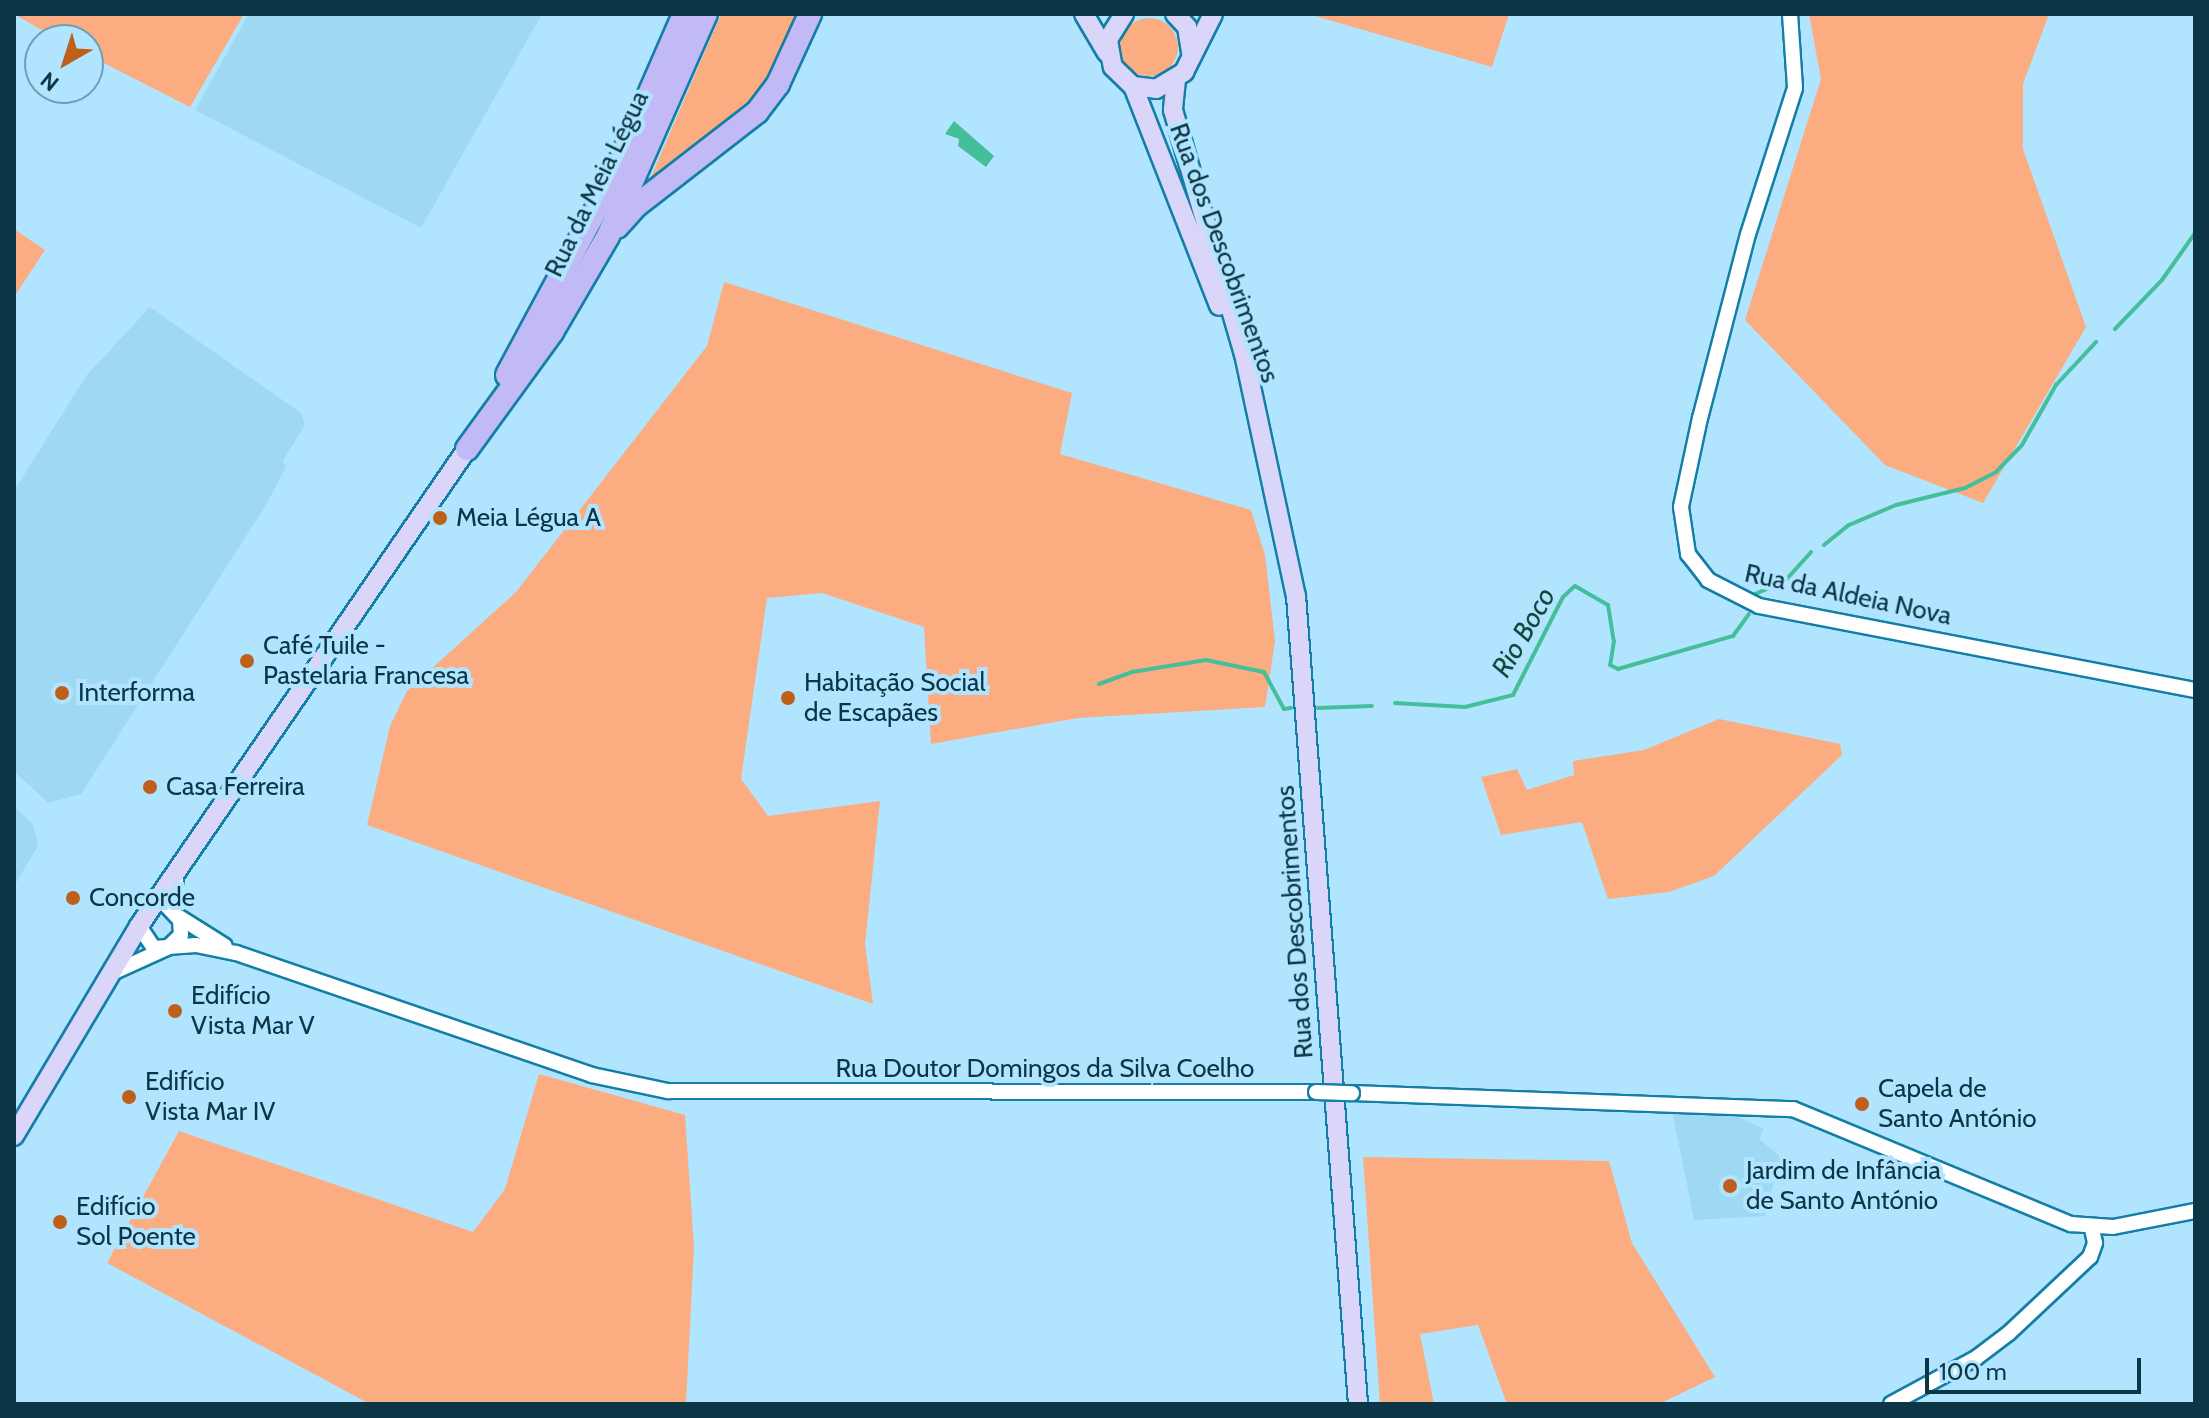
<!DOCTYPE html>
<meta charset="utf-8">
<style>
body{margin:0}
#map{position:relative;width:2209px;height:1418px;overflow:hidden;background:#b1e5ff;font-family:Cabin,sans-serif}
div>[style]{position:absolute}
.built>*{inset:0;background:#9fd8f3}
.green>*{inset:0;background:#fbad81}
.round{border-radius:50%}
.water>*{inset:0;background:#45be9a}
.stream>*{height:4px;margin:-2px;padding:0 2px;transform-origin:2px;border-radius:2px;background:#45be9a}
.roads{filter:drop-shadow(2px 0 #137ea6) drop-shadow(-2px 0 #137ea6) drop-shadow(0 2px #137ea6) drop-shadow(0 -2px #137ea6)}
.minor>*{height:14px;margin:-7px;padding:0 7px;transform-origin:7px;border-radius:7px;background:#fff}
.major>*{height:18px;margin:-9px;padding:0 9px;transform-origin:9px;border-radius:9px;background:#dad6fa}
.highway>*{height:22px;margin:-11px;padding:0 11px;transform-origin:11px;border-radius:11px;background:#c2baf7}
.bridges{filter:drop-shadow(2px 0 #137ea6) drop-shadow(-2px 0 #137ea6) drop-shadow(0 2px #137ea6) drop-shadow(0 -2px #137ea6)}
.minor-bridge>*{height:14px;margin:-7px;padding:0 7px;transform-origin:7px;border-radius:7px;background:#fff}
.dots>*{width:22px;height:22px;translate:-50% -50%;box-sizing:border-box;border:4px solid #b1e5ff;border-radius:50%}
span{translate:-50% -50%;white-space:nowrap;text-align:center;line-height:1.15;-webkit-text-stroke:8px #b1e5ff;paint-order:stroke}
.street-label{font-size:26px;color:#0c3546}
.poi-label{font-size:26px;color:#0c3546}
.left{translate:0 -50%;text-align:left}
.water-label{font-size:28px;color:#16493a;font-style:italic}
.frame{position:absolute;inset:0;border:16px solid #0c3546;pointer-events:none}
.north{position:absolute;left:24px;top:24px;width:80px;height:80px;box-sizing:border-box;background:#b1e5ff;border:2px solid #6f9fb5;border-radius:50%;rotate:219deg;font-size:22px;font-weight:700;line-height:32px;text-align:center;color:#0c3546}
.north::after{content:'';display:block;margin:auto;width:28px;height:36px;background:#bf5f1c;clip-path:polygon(50% 0,100% 100%,50% 72%,0 100%)}
.scale{position:absolute;left:1925px;top:1358px;width:216px;height:36px;box-sizing:border-box;border:4px solid #0c3546;border-top:0;padding-left:10px;font-size:24px;line-height:28px;white-space:nowrap;color:#0c3546;-webkit-text-stroke:6px #b1e5ff;paint-order:stroke}
</style>
<div id="map">
<div class="built">
<i style="clip-path:polygon(249px 14px,542px 14px,421px 228px,195px 110px)"></i>
<i style="clip-path:polygon(150px 307px,301px 413px,305px 425px,283px 461px,286px 467px,266px 505px,81px 794px,48px 803px,14px 771px,14px 491px,86px 376px)"></i>
<i style="clip-path:polygon(14px 806px,33px 824px,38px 846px,14px 886px)"></i>
<i style="clip-path:polygon(1672px 1111px,1736px 1116px,1764px 1129px,1759px 1139px,1781px 1157px,1765px 1216px,1694px 1220px)"></i>
</div>
<div class="green">
<i style="clip-path:polygon(14px 14px,244px 14px,190px 107px,88px 55px,88px 40px,59px 40px)"></i>
<i style="clip-path:polygon(721px 14px,799px 14px,773px 74px,745px 113px,648px 184px)"></i>
<i style="clip-path:polygon(1308px 14px,1509px 14px,1492px 67px)"></i>
<i style="clip-path:polygon(1809px 14px,2049px 14px,2023px 84px,2023px 149px,2086px 327px,1983px 503px,1885px 465px,1745px 320px,1821px 79px)"></i>
<i class="round" style="left:1120px;top:18px;width:58px;height:58px"></i>
<i style="clip-path:polygon(14px 229px,45px 250px,14px 297px)"></i>
<i style="clip-path:polygon(724px 282px,1072px 393px,1060px 454px,1251px 510px,1265px 555px,1275px 641px,1265px 707px,1078px 718px,931px 744px,924px 627px,822px 593px,767px 598px,741px 779px,768px 816px,880px 801px,865px 944px,873px 1004px,367px 825px,390px 726px,407px 691px,516px 592px,707px 346px)"></i>
<i style="clip-path:polygon(1719px 719px,1840px 744px,1842px 755px,1714px 876px,1669px 892px,1608px 899px,1582px 822px,1501px 835px,1481px 777px,1517px 769px,1527px 790px,1574px 775px,1573px 761px,1644px 750px)"></i>
<i style="clip-path:polygon(539px 1074px,685px 1115px,694px 1247px,686px 1404px,370px 1404px,107px 1263px,179px 1131px,473px 1232px,505px 1189px)"></i>
<i style="clip-path:polygon(1363px 1157px,1609px 1161px,1632px 1243px,1715px 1377px,1659px 1404px,1507px 1404px,1478px 1325px,1420px 1334px,1434px 1404px,1380px 1404px)"></i>
</div>
<div class="water">
<i style="clip-path:polygon(954px 121px,994px 156px,986px 167px,958px 146px,959px 139px,945px 134px)"></i>
</div>
<div class="stream">
<i style="left:2115px;top:329px;width:68px;rotate:-46.2deg"></i>
<i style="left:2162px;top:280px;width:57px;rotate:-54.9deg"></i>
<i style="left:1824px;top:545px;width:32px;rotate:-39deg"></i>
<i style="left:1849px;top:525px;width:51px;rotate:-23.1deg"></i>
<i style="left:1896px;top:505px;width:71px;rotate:-13.8deg"></i>
<i style="left:1965px;top:488px;width:35px;rotate:-27deg"></i>
<i style="left:1996px;top:472px;width:37px;rotate:-46deg"></i>
<i style="left:2022px;top:445px;width:69px;rotate:-60.5deg"></i>
<i style="left:2056px;top:385px;width:59px;rotate:-47.1deg"></i>
<i style="left:1755px;top:594px;width:33px;rotate:-23deg"></i>
<i style="left:1785px;top:581px;width:39px;rotate:-48deg"></i>
<i style="left:1099px;top:684px;width:35px;rotate:-20deg"></i>
<i style="left:1132px;top:672px;width:75px;rotate:-9.2deg"></i>
<i style="left:1206px;top:660px;width:59px;rotate:11.7deg"></i>
<i style="left:1264px;top:672px;width:42px;rotate:61.6deg"></i>
<i style="left:1284px;top:709px;width:7px;rotate:-8deg"></i>
<i style="left:1395px;top:703px;width:70px;rotate:3.3deg"></i>
<i style="left:1465px;top:707px;width:49px;rotate:-14deg"></i>
<i style="left:1513px;top:695px;width:110px;rotate:-63deg"></i>
<i style="left:1563px;top:597px;width:16px;rotate:-43deg"></i>
<i style="left:1575px;top:586px;width:38px;rotate:30deg"></i>
<i style="left:1608px;top:605px;width:36px;rotate:81deg"></i>
<i style="left:1614px;top:641px;width:24px;rotate:99deg"></i>
<i style="left:1610px;top:665px;width:9px;rotate:27deg"></i>
<i style="left:1618px;top:669px;width:120px;rotate:-16deg"></i>
<i style="left:1733px;top:636px;width:27px;rotate:-54deg"></i>
<i style="left:1318px;top:708px;width:54px;rotate:-2.1deg"></i>
</div>
<div class="roads">
<div class="minor">
<i style="left:1790px;top:14px;width:74px;rotate:86.1deg"></i>
<i style="left:1795px;top:88px;width:153px;rotate:107.8deg"></i>
<i style="left:1748px;top:234px;width:190px;rotate:104.6deg"></i>
<i style="left:1700px;top:418px;width:91px;rotate:102.1deg"></i>
<i style="left:1681px;top:507px;width:48px;rotate:81.5deg"></i>
<i style="left:1688px;top:554px;width:33px;rotate:52deg"></i>
<i style="left:1708px;top:580px;width:57px;rotate:27deg"></i>
<i style="left:1759px;top:606px;width:444px;rotate:10.9deg"></i>
<i style="left:179px;top:917px;width:54px;rotate:32.2deg"></i>
<i style="left:139px;top:926px;width:27px;rotate:56deg"></i>
<i style="left:154px;top:948px;width:42px;rotate:-4.1deg"></i>
<i style="left:196px;top:945px;width:41px;rotate:11.3deg"></i>
<i style="left:236px;top:953px;width:376px;rotate:18.9deg"></i>
<i style="left:592px;top:1075px;width:78px;rotate:11.9deg"></i>
<i style="left:668px;top:1091px;width:648px;rotate:0.09deg"></i>
<i style="left:110px;top:974px;width:63px;rotate:-24.5deg"></i>
<i style="left:167px;top:948px;width:19px;rotate:-43deg"></i>
<i style="left:181px;top:935px;width:15px;rotate:-94deg"></i>
<i style="left:180px;top:920px;width:19px;rotate:-133deg"></i>
<i style="left:167px;top:906px;width:28px;rotate:-71deg"></i>
<i style="left:1352px;top:1093px;width:441px;rotate:2.1deg"></i>
<i style="left:1793px;top:1109px;width:301px;rotate:22.5deg"></i>
<i style="left:2071px;top:1224px;width:42px;rotate:4.1deg"></i>
<i style="left:2113px;top:1227px;width:84px;rotate:-11deg"></i>
<i style="left:1891px;top:1404px;width:97px;rotate:-28.4deg"></i>
<i style="left:1976px;top:1358px;width:41px;rotate:-37.1deg"></i>
<i style="left:2009px;top:1333px;width:111px;rotate:-43.2deg"></i>
<i style="left:2090px;top:1257px;width:15px;rotate:-70deg"></i>
<i style="left:2095px;top:1243px;width:14px;rotate:-102deg"></i>
</div>
<div class="major">
<i style="left:1084px;top:14px;width:45px;rotate:59.5deg"></i>
<i style="left:1124px;top:14px;width:31px;rotate:122deg"></i>
<i style="left:1108px;top:40px;width:27px;rotate:80deg"></i>
<i style="left:1113px;top:67px;width:28px;rotate:44deg"></i>
<i style="left:1133px;top:86px;width:23px;rotate:7deg"></i>
<i style="left:1156px;top:89px;width:33px;rotate:-31deg"></i>
<i style="left:1184px;top:72px;width:65px;rotate:-63.4deg"></i>
<i style="left:1175px;top:14px;width:18px;rotate:47deg"></i>
<i style="left:1187px;top:27px;width:26px;rotate:81deg"></i>
<i style="left:1176px;top:80px;width:30px;rotate:96deg"></i>
<i style="left:1173px;top:110px;width:254px;rotate:73.8deg"></i>
<i style="left:1244px;top:354px;width:248px;rotate:77.9deg"></i>
<i style="left:1296px;top:596px;width:810px;rotate:85.61deg"></i>
<i style="left:1133px;top:86px;width:236px;rotate:68.6deg"></i>
<i style="left:14px;top:1136px;width:244px;rotate:-59.2deg"></i>
<i style="left:139px;top:926px;width:579px;rotate:-55.49deg"></i>
</div>
<div class="highway">
<i style="left:617px;top:227px;width:30px;rotate:-48deg"></i>
<i style="left:637px;top:205px;width:152px;rotate:-37.8deg"></i>
<i style="left:757px;top:112px;width:35px;rotate:-53deg"></i>
<i style="left:778px;top:84px;width:77px;rotate:-65.4deg"></i>
<i style="left:507px;top:375px;width:219px;rotate:-61.7deg"></i>
<i style="left:611px;top:182px;width:183px;rotate:-66.5deg"></i>
<i style="left:467px;top:449px;width:145px;rotate:-54deg"></i>
<i style="left:552px;top:332px;width:111px;rotate:-59.7deg"></i>
<i style="left:608px;top:236px;width:243px;rotate:-66.2deg"></i>
</div>
</div>
<div class="bridges">
<div class="minor-bridge">
<i style="left:1316px;top:1092px;width:36px;rotate:2deg"></i>
</div>
</div>
<div class="dots">
<i style="left:440px;top:518px;background:#bf5f1c"></i>
<i style="left:247px;top:661px;background:#bf5f1c"></i>
<i style="left:62px;top:693px;background:#bf5f1c"></i>
<i style="left:788px;top:698px;background:#bf5f1c"></i>
<i style="left:150px;top:787px;background:#bf5f1c"></i>
<i style="left:73px;top:898px;background:#bf5f1c"></i>
<i style="left:175px;top:1011px;background:#bf5f1c"></i>
<i style="left:129px;top:1097px;background:#bf5f1c"></i>
<i style="left:1862px;top:1104px;background:#bf5f1c"></i>
<i style="left:1730px;top:1186px;background:#bf5f1c"></i>
<i style="left:60px;top:1222px;background:#bf5f1c"></i>
</div>
<div class="street-label">
<span style="left:597px;top:184px;rotate:-64deg">Rua da Meia Légua</span>
<span style="left:1224px;top:253px;rotate:70deg">Rua dos Descobrimentos</span>
<span style="left:1848px;top:595px;rotate:12deg">Rua da Aldeia Nova</span>
<span style="left:1295px;top:922px;rotate:-94deg">Rua dos Descobrimentos</span>
<span style="left:1045px;top:1069px">Rua Doutor Domingos da Silva Coelho</span>
</div>
<div class="poi-label">
<span class="left" style="left:456px;top:518px">Meia Légua A</span>
<span class="left" style="left:263px;top:661px">Café Tuile -<br>Pastelaria Francesa</span>
<span class="left" style="left:804px;top:698px">Habitação Social<br>de Escapães</span>
<span class="left" style="left:78px;top:693px">Interforma</span>
<span class="left" style="left:166px;top:787px">Casa Ferreira</span>
<span class="left" style="left:89px;top:898px">Concorde</span>
<span class="left" style="left:191px;top:1011px">Edifício<br>Vista Mar V</span>
<span class="left" style="left:145px;top:1097px">Edifício<br>Vista Mar IV</span>
<span class="left" style="left:1878px;top:1104px">Capela de<br>Santo António</span>
<span class="left" style="left:1746px;top:1186px">Jardim de Infância<br>de Santo António</span>
<span class="left" style="left:76px;top:1222px">Edifício<br>Sol Poente</span>
</div>
<div class="water-label">
<span style="left:1523px;top:632px;rotate:-60deg">Rio Boco</span>
</div>
<div class="frame"></div>
<div class="north">N</div>
<div class="scale">100 m</div>
</div>
